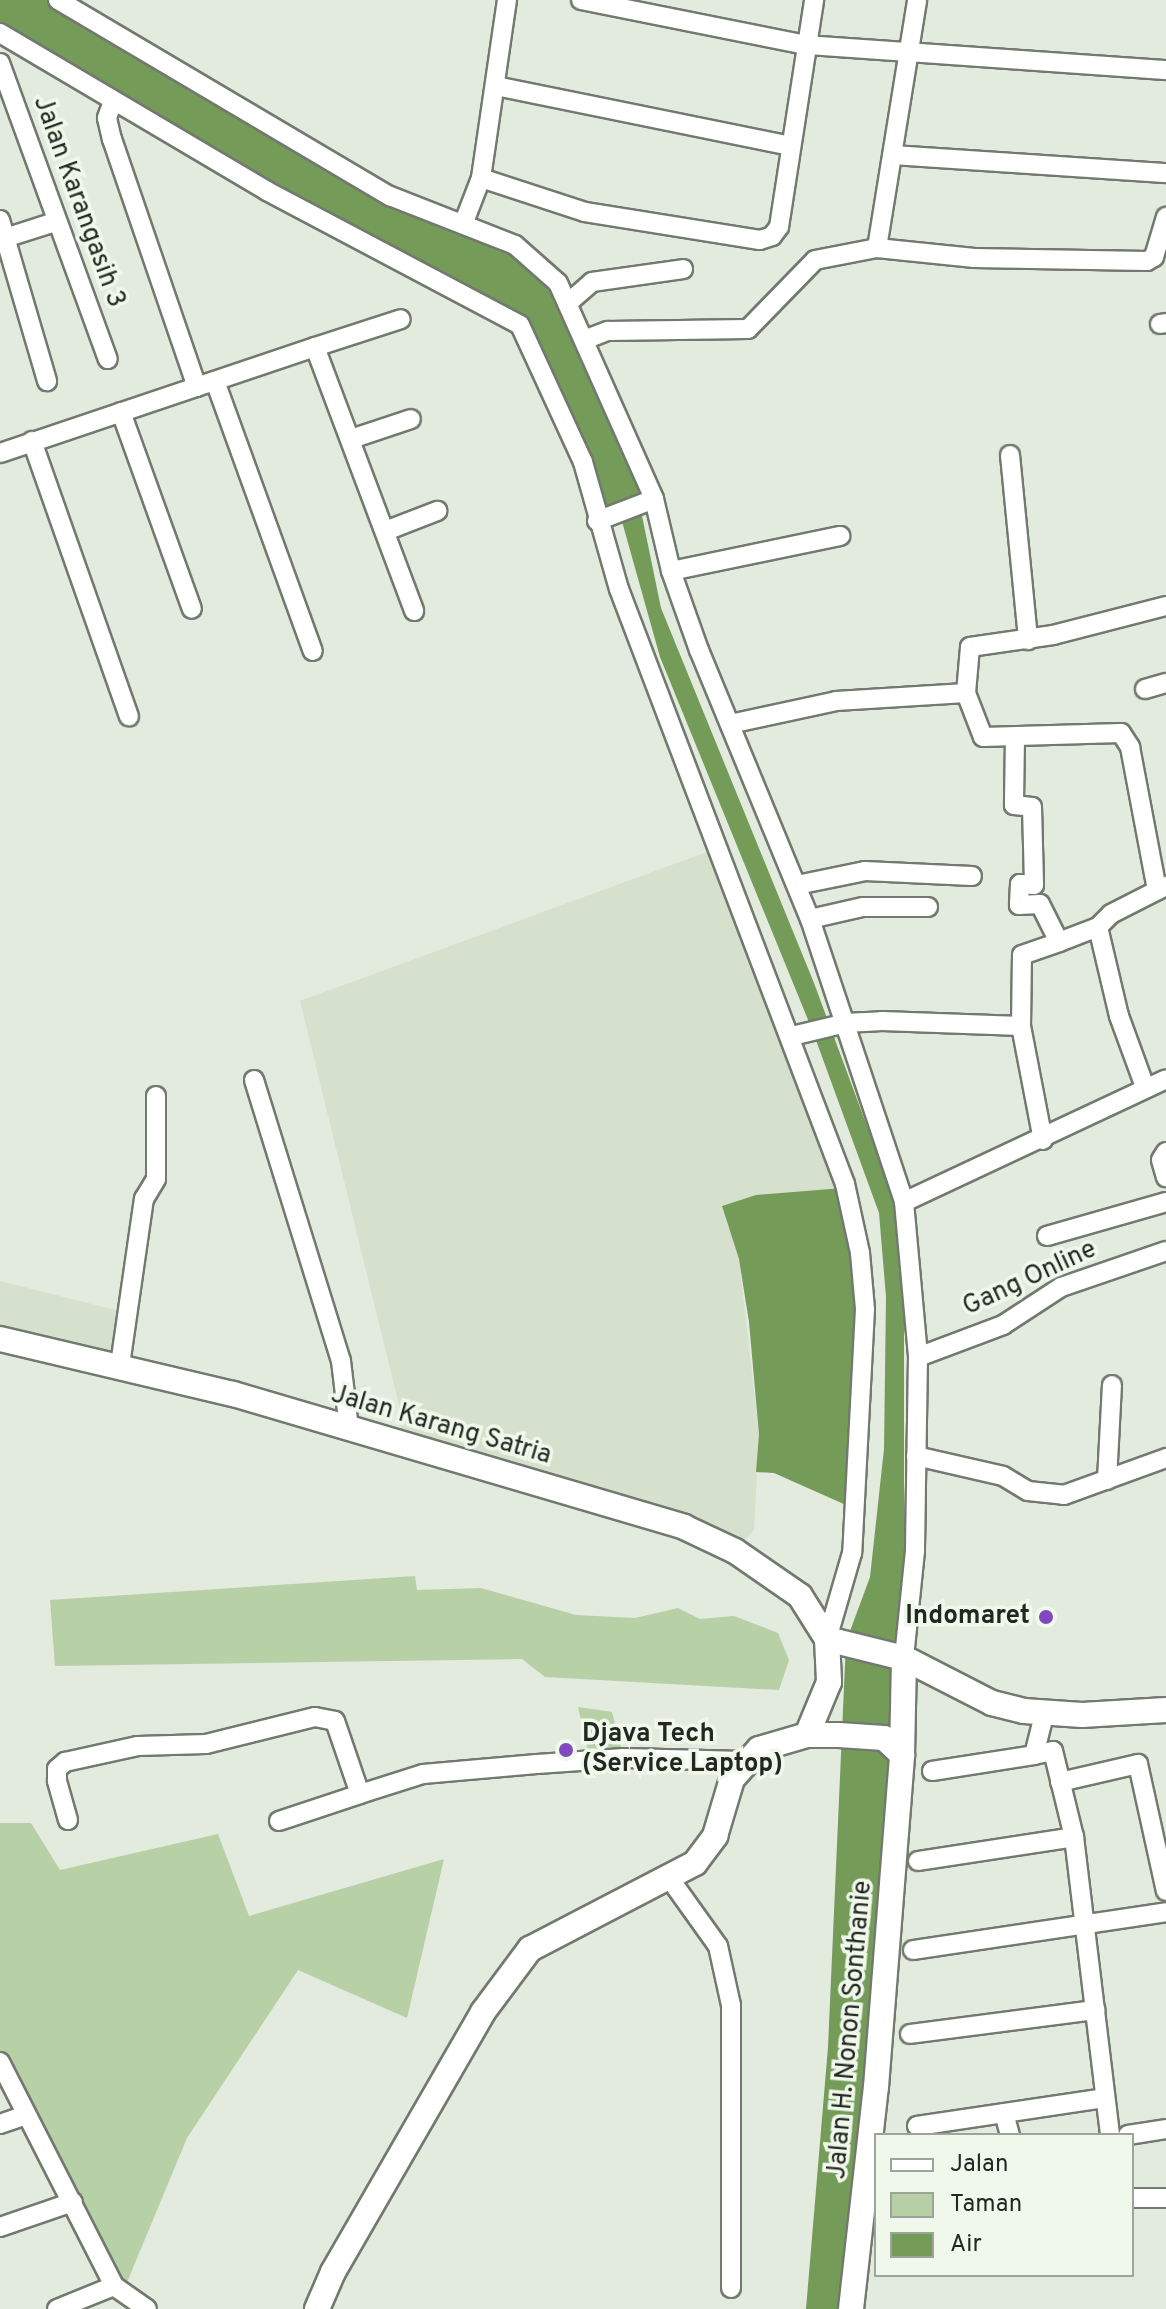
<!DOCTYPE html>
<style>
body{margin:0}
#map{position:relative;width:1166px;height:2309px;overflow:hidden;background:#e3eade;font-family:Overpass,sans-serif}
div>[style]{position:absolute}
.built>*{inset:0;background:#d5e0cd}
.green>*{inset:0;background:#b7d0a6}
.water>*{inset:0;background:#749b58}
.roads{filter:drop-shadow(2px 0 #72796e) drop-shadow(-2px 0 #72796e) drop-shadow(0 2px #72796e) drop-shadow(0 -2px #72796e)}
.street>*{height:18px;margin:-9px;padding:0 9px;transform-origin:9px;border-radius:9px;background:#fff}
.secondary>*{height:24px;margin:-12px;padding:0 12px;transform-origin:12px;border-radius:12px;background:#fff}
.dots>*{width:22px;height:22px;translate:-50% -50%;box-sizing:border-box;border:4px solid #f0f8eb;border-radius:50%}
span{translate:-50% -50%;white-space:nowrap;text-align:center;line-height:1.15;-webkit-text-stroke:7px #f0f8eb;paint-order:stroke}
.street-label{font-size:26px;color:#232621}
.poi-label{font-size:26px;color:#232621;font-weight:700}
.right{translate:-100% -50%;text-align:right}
.left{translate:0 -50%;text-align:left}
.legend{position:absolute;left:874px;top:2133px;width:260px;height:144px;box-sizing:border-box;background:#f0f8eb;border:2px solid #9ea49a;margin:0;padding:10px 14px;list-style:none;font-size:24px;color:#232621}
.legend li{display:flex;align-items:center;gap:16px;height:40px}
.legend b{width:40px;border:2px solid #9ea49a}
</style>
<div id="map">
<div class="built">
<i style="clip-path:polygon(718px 848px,844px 1188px,756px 1195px,722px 1206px,739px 1259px,759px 1434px,754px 1530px,735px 1551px,402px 1444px,399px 1405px,300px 1001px)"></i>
<i style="clip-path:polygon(0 1281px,127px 1313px,120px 1365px,0 1339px)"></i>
</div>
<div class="green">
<i style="clip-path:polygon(415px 1576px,417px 1590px,481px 1588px,576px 1615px,635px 1618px,678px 1608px,700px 1619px,734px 1616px,778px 1633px,789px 1660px,779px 1690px,545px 1677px,522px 1659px,55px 1666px,50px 1600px)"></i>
<i style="clip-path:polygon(578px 1707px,612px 1712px,624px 1758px,590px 1759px)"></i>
<i style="clip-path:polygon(0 1823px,31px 1823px,60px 1870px,218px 1834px,249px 1916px,444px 1859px,407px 2018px,298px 1970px,187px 2138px,123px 2292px,0 2062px)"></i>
</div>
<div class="water">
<i style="clip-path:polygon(0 0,58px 0,327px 161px,544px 268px,654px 499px,597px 521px,520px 325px,0 33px)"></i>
<i style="clip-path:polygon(641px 511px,661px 608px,814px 983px,898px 1210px,904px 1307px,904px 1658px,851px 2309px,806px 2309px,828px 2047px,846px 1642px,870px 1577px,884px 1449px,886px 1297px,879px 1213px,813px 1032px,660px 657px,621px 518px)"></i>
<i style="clip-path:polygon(843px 1188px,860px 1253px,855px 1509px,774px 1473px,756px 1472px,759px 1434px,749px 1322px,739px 1259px,722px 1206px,756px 1195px)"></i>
</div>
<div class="roads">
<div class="street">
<i style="left:58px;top:0;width:386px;rotate:30.6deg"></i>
<i style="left:390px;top:196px;width:134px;rotate:21.4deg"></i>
<i style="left:515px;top:245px;width:57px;rotate:41.5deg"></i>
<i style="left:558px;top:283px;width:236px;rotate:66deg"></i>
<i style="left:654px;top:499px;width:74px;rotate:76.7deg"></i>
<i style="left:671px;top:571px;width:84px;rotate:70.5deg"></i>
<i style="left:699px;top:650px;width:291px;rotate:67.6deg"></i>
<i style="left:810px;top:919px;width:298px;rotate:71.6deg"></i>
<i style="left:904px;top:1202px;width:156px;rotate:84.8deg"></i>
<i style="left:918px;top:1357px;width:194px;rotate:90.9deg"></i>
<i style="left:915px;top:1551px;width:108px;rotate:95.9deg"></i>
<i style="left:581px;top:0;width:230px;rotate:11.3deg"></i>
<i style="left:807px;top:45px;width:360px;rotate:4deg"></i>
<i style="left:0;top:33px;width:310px;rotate:30.6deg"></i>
<i style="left:267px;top:191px;width:286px;rotate:27.9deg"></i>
<i style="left:520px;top:325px;width:151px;rotate:65.3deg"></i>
<i style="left:583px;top:462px;width:132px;rotate:74.2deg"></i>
<i style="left:619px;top:589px;width:636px;rotate:69.2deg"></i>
<i style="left:845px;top:1184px;width:71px;rotate:77.7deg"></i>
<i style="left:860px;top:1253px;width:56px;rotate:84.9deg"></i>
<i style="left:865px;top:1309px;width:244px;rotate:93deg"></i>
<i style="left:852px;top:1553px;width:90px;rotate:106.2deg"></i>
<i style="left:0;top:63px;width:315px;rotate:70deg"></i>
<i style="left:496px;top:86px;width:300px;rotate:11.5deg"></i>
<i style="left:112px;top:104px;width:15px;rotate:110deg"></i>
<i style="left:107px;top:118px;width:22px;rotate:77deg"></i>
<i style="left:112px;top:139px;width:262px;rotate:71.1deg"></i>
<i style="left:894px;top:155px;width:273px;rotate:3.8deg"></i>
<i style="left:481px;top:178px;width:109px;rotate:18.1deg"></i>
<i style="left:585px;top:212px;width:177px;rotate:9.1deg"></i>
<i style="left:760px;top:240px;width:13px;rotate:-18deg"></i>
<i style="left:772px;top:236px;width:11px;rotate:-52deg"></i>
<i style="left:779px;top:227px;width:230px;rotate:-81.2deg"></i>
<i style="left:0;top:220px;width:168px;rotate:73.7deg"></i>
<i style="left:464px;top:222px;width:47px;rotate:-68.9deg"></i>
<i style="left:481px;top:178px;width:180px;rotate:-81.7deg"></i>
<i style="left:5px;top:238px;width:52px;rotate:-17.7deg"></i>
<i style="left:877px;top:248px;width:251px;rotate:-80.8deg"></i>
<i style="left:568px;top:303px;width:32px;rotate:-41deg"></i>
<i style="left:592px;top:282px;width:92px;rotate:-8.1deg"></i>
<i style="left:1160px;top:324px;width:6px;rotate:-9deg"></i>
<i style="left:584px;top:340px;width:26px;rotate:-21deg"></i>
<i style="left:608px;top:331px;width:140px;rotate:-0.8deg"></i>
<i style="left:748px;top:329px;width:96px;rotate:-45.8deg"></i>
<i style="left:815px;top:260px;width:63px;rotate:-11deg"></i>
<i style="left:877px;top:248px;width:98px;rotate:5.9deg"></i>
<i style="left:974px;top:258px;width:173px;rotate:1deg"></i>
<i style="left:1147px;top:261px;width:8px;rotate:-30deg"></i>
<i style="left:1154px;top:257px;width:42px;rotate:-73.3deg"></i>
<i style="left:315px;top:347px;width:90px;rotate:-18deg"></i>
<i style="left:215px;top:381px;width:287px;rotate:70.1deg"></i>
<i style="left:121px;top:412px;width:209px;rotate:70.2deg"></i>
<i style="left:351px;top:439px;width:63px;rotate:-18.4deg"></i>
<i style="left:32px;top:441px;width:292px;rotate:70.6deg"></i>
<i style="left:0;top:453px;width:332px;rotate:-18.6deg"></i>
<i style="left:315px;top:347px;width:282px;rotate:69.4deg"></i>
<i style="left:1010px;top:455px;width:186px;rotate:84.4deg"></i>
<i style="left:597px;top:521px;width:61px;rotate:-21.1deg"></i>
<i style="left:388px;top:530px;width:53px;rotate:-21.2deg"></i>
<i style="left:671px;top:571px;width:173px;rotate:-11.7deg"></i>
<i style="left:1145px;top:689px;width:22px;rotate:-16deg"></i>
<i style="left:966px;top:693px;width:46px;rotate:-85deg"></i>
<i style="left:970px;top:647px;width:84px;rotate:-8.2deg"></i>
<i style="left:1053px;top:635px;width:117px;rotate:-14.4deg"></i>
<i style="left:730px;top:724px;width:108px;rotate:-12.2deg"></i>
<i style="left:836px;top:701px;width:130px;rotate:-3.5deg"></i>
<i style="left:966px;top:693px;width:47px;rotate:68.9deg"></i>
<i style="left:983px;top:737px;width:138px;rotate:-1.7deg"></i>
<i style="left:1121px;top:733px;width:17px;rotate:57deg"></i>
<i style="left:1130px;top:747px;width:146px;rotate:79.3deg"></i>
<i style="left:1015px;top:738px;width:67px;rotate:90.9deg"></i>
<i style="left:1014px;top:805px;width:18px;rotate:6deg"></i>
<i style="left:1032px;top:807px;width:78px;rotate:88.5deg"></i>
<i style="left:1034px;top:885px;width:14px;rotate:-176deg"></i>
<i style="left:1020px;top:884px;width:21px;rotate:93deg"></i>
<i style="left:1019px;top:905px;width:21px;rotate:-3deg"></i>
<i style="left:1040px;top:904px;width:42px;rotate:63.4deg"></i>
<i style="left:1059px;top:942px;width:42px;rotate:-21deg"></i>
<i style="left:797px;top:885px;width:69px;rotate:-11.6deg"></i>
<i style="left:865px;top:871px;width:107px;rotate:2.7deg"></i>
<i style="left:810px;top:919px;width:54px;rotate:-12.8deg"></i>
<i style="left:863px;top:907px;width:65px"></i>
<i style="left:1021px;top:1026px;width:116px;rotate:79.1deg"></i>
<i style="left:792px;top:1036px;width:56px;rotate:-13.5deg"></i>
<i style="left:846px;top:1023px;width:36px;rotate:-3deg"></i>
<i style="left:882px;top:1021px;width:139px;rotate:2.1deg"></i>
<i style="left:1021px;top:1026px;width:71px;rotate:-89.2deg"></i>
<i style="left:1022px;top:955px;width:39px;rotate:-19deg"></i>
<i style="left:254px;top:1080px;width:294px;rotate:72.8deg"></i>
<i style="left:341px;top:1361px;width:67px;rotate:83.2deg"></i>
<i style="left:1145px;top:1087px;width:76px;rotate:-110.1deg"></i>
<i style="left:1119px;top:1016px;width:91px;rotate:-103.3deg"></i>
<i style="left:1098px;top:927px;width:18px;rotate:-45deg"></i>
<i style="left:1111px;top:914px;width:62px;rotate:-27deg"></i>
<i style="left:1166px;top:1152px;width:9px;rotate:122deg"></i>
<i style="left:1161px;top:1160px;width:18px;rotate:74deg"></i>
<i style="left:904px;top:1202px;width:289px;rotate:-25.1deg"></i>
<i style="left:1047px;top:1236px;width:124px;rotate:-15.9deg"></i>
<i style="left:918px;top:1357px;width:91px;rotate:-20.6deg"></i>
<i style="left:1003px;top:1325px;width:69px;rotate:-33.2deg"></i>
<i style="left:1061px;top:1287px;width:111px;rotate:-18.9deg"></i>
<i style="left:120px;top:1365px;width:168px;rotate:-81.8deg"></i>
<i style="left:144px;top:1199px;width:23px;rotate:-59deg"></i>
<i style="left:156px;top:1179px;width:83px;rotate:-90deg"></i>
<i style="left:916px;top:1456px;width:89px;rotate:12.9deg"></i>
<i style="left:1003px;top:1476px;width:29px;rotate:31deg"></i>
<i style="left:1028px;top:1491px;width:36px;rotate:6deg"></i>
<i style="left:1064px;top:1495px;width:109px;rotate:-19.9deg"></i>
<i style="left:1107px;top:1480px;width:95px;rotate:-87deg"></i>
<i style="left:1044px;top:1715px;width:41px;rotate:104deg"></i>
<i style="left:1034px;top:1755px;width:19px;rotate:-12deg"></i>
<i style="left:1053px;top:1751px;width:89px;rotate:76.3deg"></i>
<i style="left:1074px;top:1837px;width:300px;rotate:83.1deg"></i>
<i style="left:932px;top:1771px;width:103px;rotate:-8.9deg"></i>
<i style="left:1060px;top:1782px;width:80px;rotate:-13deg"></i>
<i style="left:1138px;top:1764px;width:130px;rotate:77.6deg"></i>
<i style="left:68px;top:1820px;width:41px;rotate:-105.8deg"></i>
<i style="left:57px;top:1781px;width:12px;rotate:-90deg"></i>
<i style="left:57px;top:1769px;width:11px;rotate:-41deg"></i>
<i style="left:65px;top:1762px;width:75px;rotate:-12.4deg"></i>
<i style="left:138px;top:1746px;width:68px;rotate:-1.7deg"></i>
<i style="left:206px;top:1744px;width:112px;rotate:-13.9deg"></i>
<i style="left:315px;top:1717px;width:20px;rotate:11deg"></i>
<i style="left:335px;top:1721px;width:77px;rotate:71.1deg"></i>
<i style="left:360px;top:1794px;width:66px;rotate:-17.6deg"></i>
<i style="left:423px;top:1774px;width:114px;rotate:-5deg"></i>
<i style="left:537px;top:1764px;width:87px;rotate:-3.9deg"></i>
<i style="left:624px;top:1758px;width:119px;rotate:1.4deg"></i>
<i style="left:279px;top:1821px;width:85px;rotate:-18.4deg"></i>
<i style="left:918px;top:1861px;width:158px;rotate:-8.7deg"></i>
<i style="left:670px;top:1879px;width:82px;rotate:54.4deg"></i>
<i style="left:718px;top:1946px;width:60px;rotate:77.6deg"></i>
<i style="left:731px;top:2005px;width:283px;rotate:90deg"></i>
<i style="left:913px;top:1950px;width:256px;rotate:-8.5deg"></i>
<i style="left:910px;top:2034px;width:187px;rotate:-7.4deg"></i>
<i style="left:0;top:2062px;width:251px;rotate:63deg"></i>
<i style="left:114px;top:2286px;width:40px;rotate:34.9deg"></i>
<i style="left:1004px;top:2113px;width:23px;rotate:75deg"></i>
<i style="left:0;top:2124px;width:28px;rotate:-19deg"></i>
<i style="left:917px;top:2126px;width:189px;rotate:-8.5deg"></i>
<i style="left:1128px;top:2135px;width:38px;rotate:-9deg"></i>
<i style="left:1132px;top:2198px;width:34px"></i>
<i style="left:0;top:2227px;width:77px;rotate:-18.9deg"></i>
<i style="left:57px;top:2309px;width:61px;rotate:-22deg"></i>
</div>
<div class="secondary">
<i style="left:0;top:1339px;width:239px;rotate:13.3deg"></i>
<i style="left:233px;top:1394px;width:470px;rotate:16.4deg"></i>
<i style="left:684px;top:1527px;width:56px;rotate:25.2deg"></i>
<i style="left:735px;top:1551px;width:79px;rotate:34.7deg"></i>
<i style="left:800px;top:1596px;width:51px;rotate:57.9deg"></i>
<i style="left:827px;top:1639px;width:43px;rotate:87.3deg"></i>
<i style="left:829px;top:1682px;width:57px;rotate:112.5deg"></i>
<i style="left:827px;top:1639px;width:79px;rotate:13.9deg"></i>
<i style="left:904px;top:1658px;width:99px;rotate:27.1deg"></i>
<i style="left:992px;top:1703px;width:33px;rotate:14deg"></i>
<i style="left:1024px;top:1711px;width:58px;rotate:3.9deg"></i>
<i style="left:1082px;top:1715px;width:84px;rotate:-3.4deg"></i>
<i style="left:317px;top:2309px;width:40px;rotate:-66.6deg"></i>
<i style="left:333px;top:2272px;width:300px;rotate:-60deg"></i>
<i style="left:483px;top:2012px;width:79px;rotate:-53.3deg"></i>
<i style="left:530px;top:1949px;width:186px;rotate:-27.5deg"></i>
<i style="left:695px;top:1863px;width:34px;rotate:-53deg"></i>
<i style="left:715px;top:1836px;width:59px;rotate:-73.4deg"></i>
<i style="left:732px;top:1779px;width:40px;rotate:-48deg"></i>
<i style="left:759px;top:1749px;width:50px;rotate:-16.3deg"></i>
<i style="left:807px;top:1735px;width:32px"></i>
<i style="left:839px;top:1735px;width:45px;rotate:3.8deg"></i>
<i style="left:884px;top:1738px;width:25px;rotate:43deg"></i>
<i style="left:851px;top:2309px;width:223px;rotate:-83.6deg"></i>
<i style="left:876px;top:2087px;width:333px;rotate:-85.5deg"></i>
<i style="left:902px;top:1755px;width:97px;rotate:-88.8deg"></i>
</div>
</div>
<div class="dots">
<i style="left:1046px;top:1617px;background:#8149bf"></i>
<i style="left:566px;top:1750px;background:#8149bf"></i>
</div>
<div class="street-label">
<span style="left:78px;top:202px;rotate:70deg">Jalan Karangasih 3</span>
<span style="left:1030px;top:1279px;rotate:-25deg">Gang Online</span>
<span style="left:441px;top:1426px;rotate:16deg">Jalan Karang Satria</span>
<span style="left:851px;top:2030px;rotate:-85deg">Jalan H. Nonon Sonthanie</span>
</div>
<div class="poi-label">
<span class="right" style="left:1030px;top:1617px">Indomaret</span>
<span class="left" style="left:582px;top:1750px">Djava Tech<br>(Service Laptop)</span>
</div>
<ul class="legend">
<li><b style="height:10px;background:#fff"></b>Jalan</li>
<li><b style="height:22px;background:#b7d0a6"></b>Taman</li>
<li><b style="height:22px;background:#749b58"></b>Air</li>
</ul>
</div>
